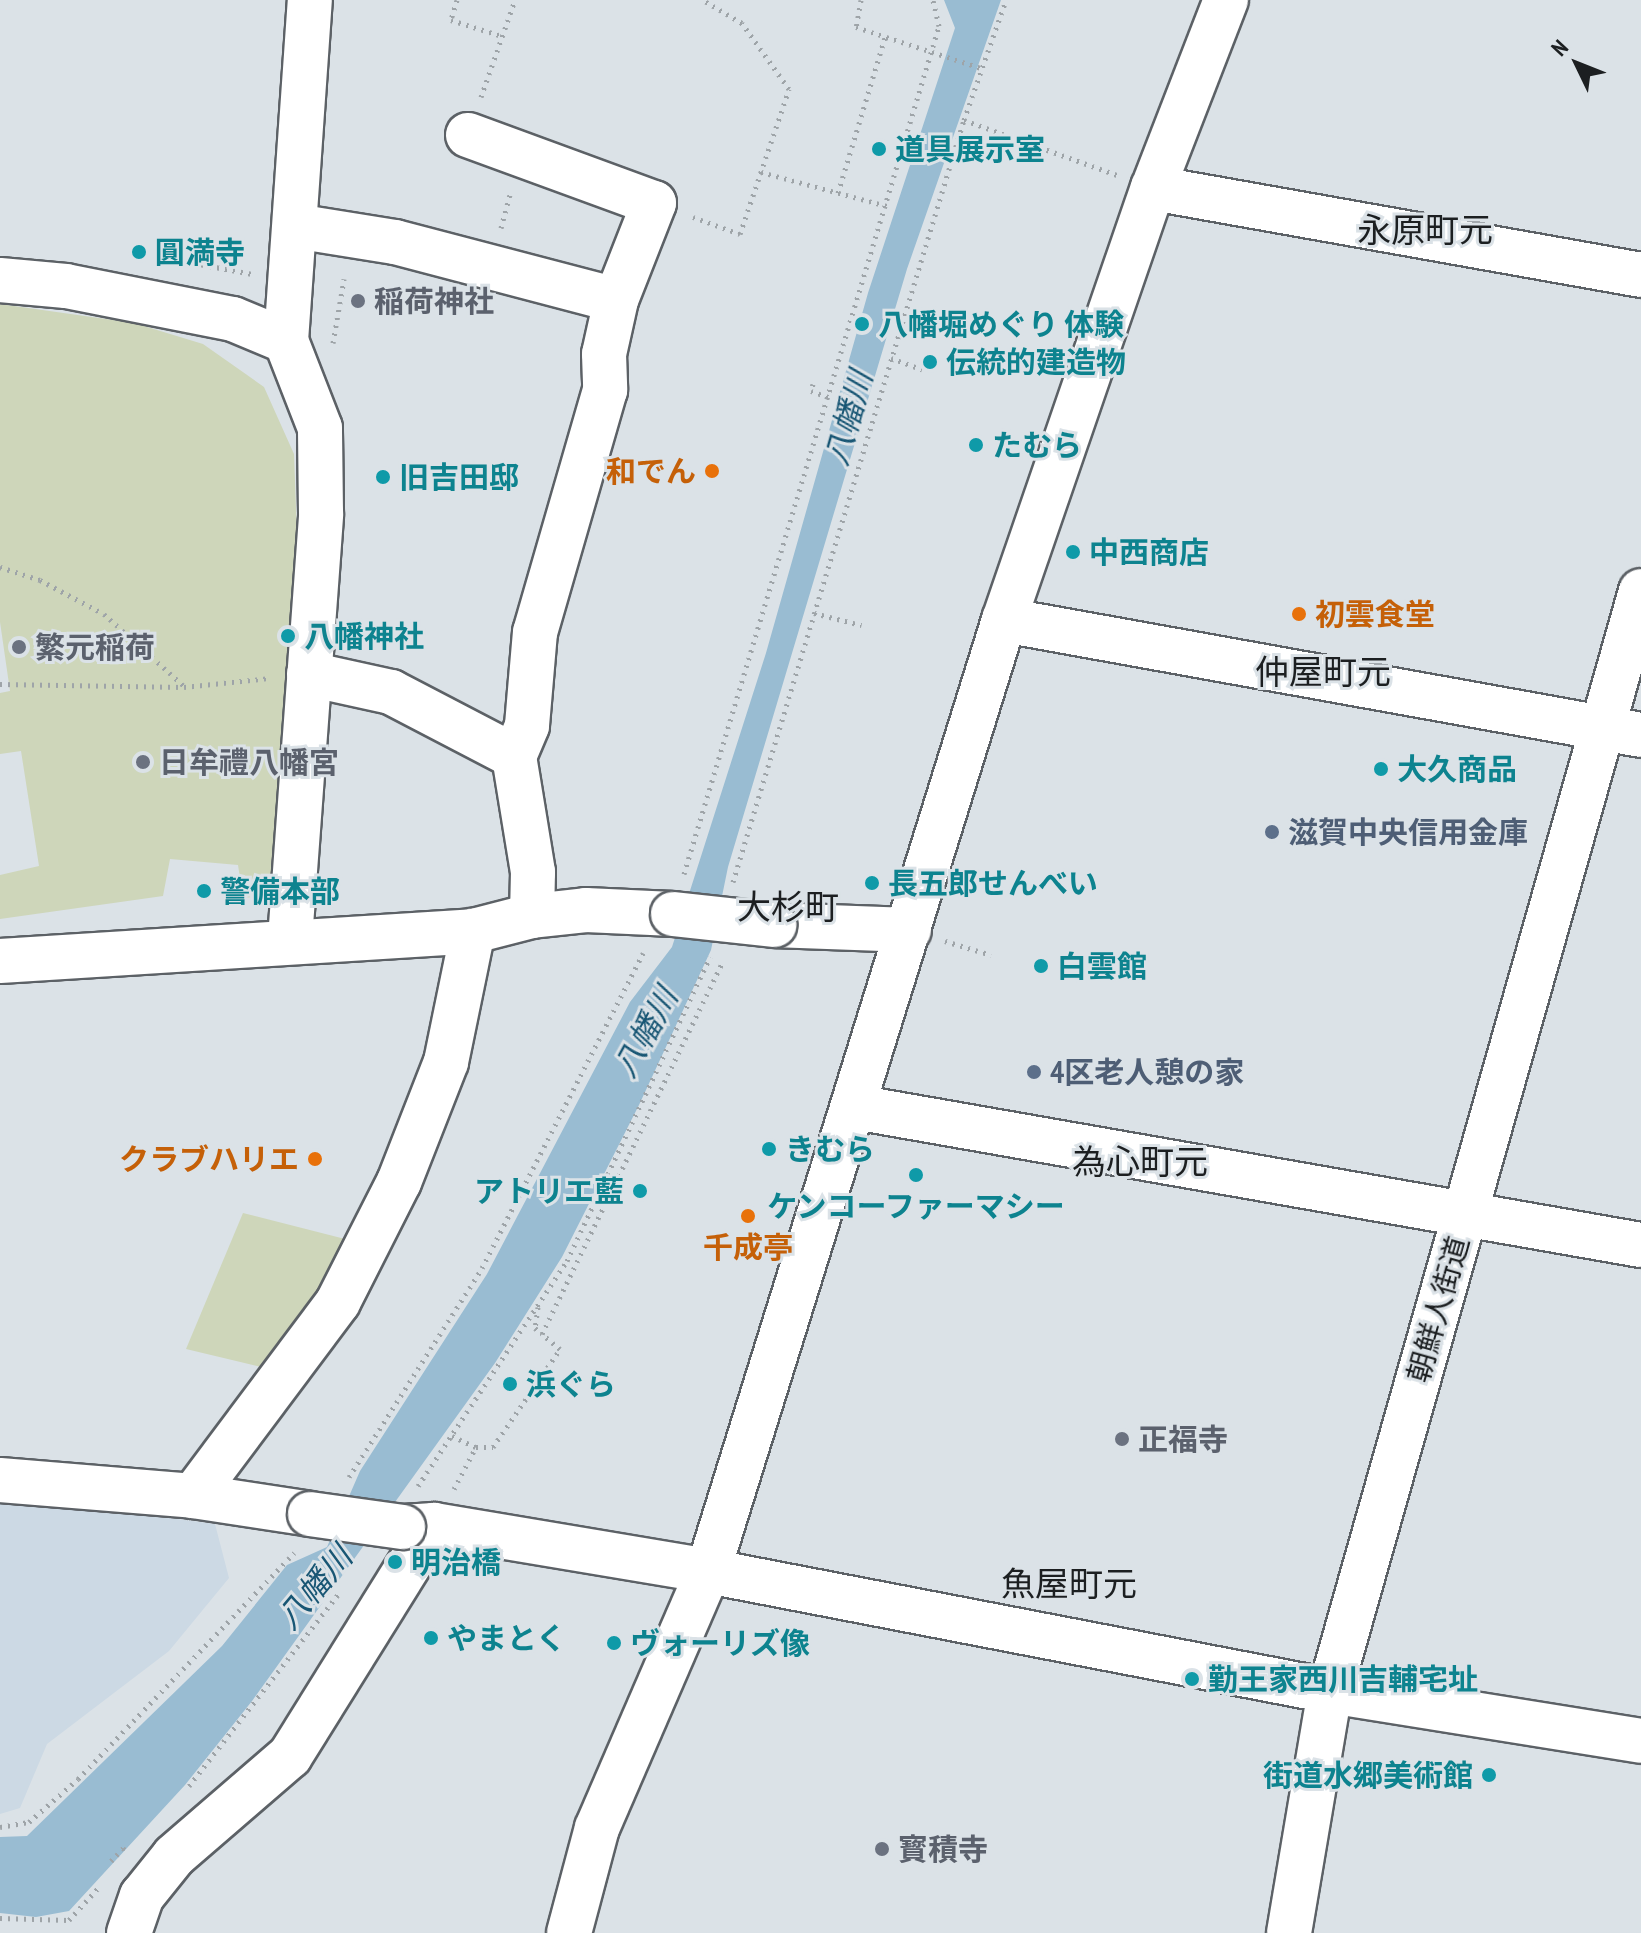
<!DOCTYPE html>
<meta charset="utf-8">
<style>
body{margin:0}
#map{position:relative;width:1641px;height:1933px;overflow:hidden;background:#dbe2e7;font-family:"PT Sans Narrow","Noto Sans JP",sans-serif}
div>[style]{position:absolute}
.built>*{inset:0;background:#ccd9e4}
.green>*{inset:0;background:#ced6ba}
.water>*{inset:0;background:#99bcd2}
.path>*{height:5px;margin-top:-2.5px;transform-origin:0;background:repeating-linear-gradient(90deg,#9ea4a8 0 2px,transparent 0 8px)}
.roads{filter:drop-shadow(2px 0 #5c6166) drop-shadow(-2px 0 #5c6166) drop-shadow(0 2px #5c6166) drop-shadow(0 -2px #5c6166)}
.minor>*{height:44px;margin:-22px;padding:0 22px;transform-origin:22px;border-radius:22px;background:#fff}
.bridges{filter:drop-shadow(2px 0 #5c6166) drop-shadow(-2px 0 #5c6166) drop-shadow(0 2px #5c6166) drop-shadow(0 -2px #5c6166)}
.minor-bridge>*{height:44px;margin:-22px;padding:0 22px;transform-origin:22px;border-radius:22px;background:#fff}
.dots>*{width:22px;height:22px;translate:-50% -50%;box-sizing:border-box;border:4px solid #dbe2e7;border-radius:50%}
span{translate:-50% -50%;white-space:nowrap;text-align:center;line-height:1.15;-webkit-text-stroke:6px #dbe2e7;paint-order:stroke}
.culture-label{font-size:30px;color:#0d838f;font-weight:700}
.left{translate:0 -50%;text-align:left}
.right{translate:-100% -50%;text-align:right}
.worship-label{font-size:30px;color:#5b616d;font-weight:700}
.food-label{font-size:30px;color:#c56008;font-weight:700}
.service-label{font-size:30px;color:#4e5e75;font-weight:700}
.street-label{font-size:30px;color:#1c1f21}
.water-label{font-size:32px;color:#185674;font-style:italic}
.quarter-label{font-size:34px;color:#1c1f21}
.north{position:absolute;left:1537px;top:24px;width:80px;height:80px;-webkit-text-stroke:6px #dbe2e7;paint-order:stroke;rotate:313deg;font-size:22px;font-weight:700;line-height:32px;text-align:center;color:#1c1f21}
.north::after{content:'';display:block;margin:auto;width:28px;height:36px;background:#1c1f21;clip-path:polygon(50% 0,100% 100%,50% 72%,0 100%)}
</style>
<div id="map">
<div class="built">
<i style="clip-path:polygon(0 1496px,215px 1524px,229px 1578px,169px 1651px,47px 1744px,20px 1808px,0 1814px)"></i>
</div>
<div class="green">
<i style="clip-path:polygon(0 304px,134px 323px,203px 344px,264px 387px,294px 454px,298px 562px,294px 892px,243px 898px,238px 865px,170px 859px,163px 896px,0 919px,0 875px,39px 866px,21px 751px,0 754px,0 693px,10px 691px,0 622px)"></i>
<i style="clip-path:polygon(243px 1213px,349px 1240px,321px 1289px,261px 1367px,186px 1349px)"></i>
</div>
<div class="water">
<i style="clip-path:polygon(944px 0,1001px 0,907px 269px,728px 867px,711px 950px,639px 1105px,562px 1257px,495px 1363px,252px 1701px,185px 1785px,69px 1911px,36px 1917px,0 1913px,0 1837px,27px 1836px,222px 1646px,287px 1565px,327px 1547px,360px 1471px,487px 1274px,630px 1002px,672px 947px,766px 653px,868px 293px,955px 28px)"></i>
</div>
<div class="path">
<i style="left:457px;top:0;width:21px;rotate:107deg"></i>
<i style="left:451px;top:20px;width:53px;rotate:17.4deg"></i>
<i style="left:861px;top:0;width:27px;rotate:100deg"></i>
<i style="left:856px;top:27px;width:135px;rotate:18.2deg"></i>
<i style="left:481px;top:97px;width:103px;rotate:-70.7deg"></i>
<i style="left:964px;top:120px;width:163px;rotate:19.8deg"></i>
<i style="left:761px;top:172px;width:131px;rotate:15.1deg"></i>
<i style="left:838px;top:193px;width:163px;rotate:-73.2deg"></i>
<i style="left:693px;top:217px;width:50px;rotate:19.9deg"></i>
<i style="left:740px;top:234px;width:153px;rotate:-71.3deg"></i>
<i style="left:789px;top:89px;width:81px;rotate:-125.5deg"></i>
<i style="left:742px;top:23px;width:45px;rotate:-149.5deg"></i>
<i style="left:501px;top:228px;width:38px;rotate:-75deg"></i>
<i style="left:162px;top:257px;width:92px;rotate:10.7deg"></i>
<i style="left:333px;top:343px;width:65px;rotate:-80.2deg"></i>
<i style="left:891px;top:358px;width:33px;rotate:20deg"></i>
<i style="left:813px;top:384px;width:7px;rotate:106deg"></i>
<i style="left:811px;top:391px;width:21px;rotate:19deg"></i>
<i style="left:0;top:567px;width:42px;rotate:18deg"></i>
<i style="left:40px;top:580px;width:72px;rotate:28deg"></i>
<i style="left:104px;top:614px;width:108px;rotate:42deg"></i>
<i style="left:814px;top:613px;width:49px;rotate:14.3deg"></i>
<i style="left:0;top:684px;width:184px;rotate:0.9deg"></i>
<i style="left:184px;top:687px;width:85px;rotate:-6deg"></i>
<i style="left:684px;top:874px;width:886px;rotate:-73.26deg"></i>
<i style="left:939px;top:26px;width:27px;rotate:-103deg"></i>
<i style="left:733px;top:882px;width:796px;rotate:-73.14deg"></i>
<i style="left:964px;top:120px;width:127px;rotate:-70.7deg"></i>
<i style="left:945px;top:941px;width:48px;rotate:16.9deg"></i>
<i style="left:538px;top:1307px;width:21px;rotate:98deg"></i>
<i style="left:535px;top:1328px;width:9px;rotate:41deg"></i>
<i style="left:452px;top:1436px;width:26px;rotate:25deg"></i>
<i style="left:349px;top:1477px;width:248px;rotate:-57.5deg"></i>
<i style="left:482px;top:1268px;width:354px;rotate:-62.9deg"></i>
<i style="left:418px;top:1486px;width:270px;rotate:-56.5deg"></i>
<i style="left:567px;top:1261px;width:336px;rotate:-64.8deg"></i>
<i style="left:454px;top:1489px;width:47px;rotate:-62.4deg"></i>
<i style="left:476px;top:1447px;width:17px"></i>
<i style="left:493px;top:1447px;width:119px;rotate:-55.6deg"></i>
<i style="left:560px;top:1349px;width:23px;rotate:-140deg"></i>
<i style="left:542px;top:1334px;width:415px;rotate:-64.1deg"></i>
<i style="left:189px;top:1786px;width:246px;rotate:-52.1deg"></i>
<i style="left:0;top:1827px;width:29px;rotate:-10deg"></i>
<i style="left:29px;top:1822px;width:65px;rotate:-41.3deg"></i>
<i style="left:78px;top:1779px;width:313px;rotate:-46.3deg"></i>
<i style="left:111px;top:1861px;width:18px;rotate:-47deg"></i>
<i style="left:123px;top:1848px;width:6px;rotate:45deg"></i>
<i style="left:0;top:1918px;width:69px;rotate:1.7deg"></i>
<i style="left:69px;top:1920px;width:46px;rotate:-47.6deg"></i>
</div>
<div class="roads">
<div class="minor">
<i style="left:468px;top:135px;width:198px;rotate:20.1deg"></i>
<i style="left:654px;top:203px;width:104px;rotate:111.4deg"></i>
<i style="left:616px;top:300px;width:55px;rotate:102.5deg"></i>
<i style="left:604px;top:354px;width:36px;rotate:88deg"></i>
<i style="left:605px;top:390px;width:252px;rotate:106.1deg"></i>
<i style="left:535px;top:632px;width:94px;rotate:94.9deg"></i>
<i style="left:527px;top:726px;width:33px;rotate:113deg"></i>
<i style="left:1153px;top:188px;width:496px;rotate:10.1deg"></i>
<i style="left:295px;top:226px;width:101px;rotate:9.1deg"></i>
<i style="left:395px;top:242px;width:228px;rotate:14.7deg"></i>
<i style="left:0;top:280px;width:66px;rotate:5.2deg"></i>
<i style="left:66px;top:286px;width:170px;rotate:11.2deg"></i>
<i style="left:233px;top:319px;width:57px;rotate:22.5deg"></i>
<i style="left:1004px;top:620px;width:647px;rotate:10.23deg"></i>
<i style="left:309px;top:674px;width:84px;rotate:12.4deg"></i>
<i style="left:391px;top:692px;width:139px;rotate:27.5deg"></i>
<i style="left:514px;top:756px;width:118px;rotate:80.7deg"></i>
<i style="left:533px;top:872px;width:44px;rotate:91.3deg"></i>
<i style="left:774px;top:925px;width:135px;rotate:2.1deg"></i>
<i style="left:290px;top:939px;width:427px;rotate:-85.8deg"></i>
<i style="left:321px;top:513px;width:85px;rotate:-90.7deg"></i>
<i style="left:320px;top:428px;width:93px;rotate:-111.3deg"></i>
<i style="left:286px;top:341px;width:342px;rotate:-86deg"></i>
<i style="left:0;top:961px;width:474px;rotate:-3.6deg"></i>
<i style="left:473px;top:931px;width:61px;rotate:-14.3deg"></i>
<i style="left:532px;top:916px;width:54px;rotate:-6.3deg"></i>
<i style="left:586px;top:910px;width:87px;rotate:2.6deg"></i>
<i style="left:855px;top:1107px;width:798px;rotate:9.96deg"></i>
<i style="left:0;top:1480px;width:194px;rotate:4.7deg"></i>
<i style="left:193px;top:1496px;width:118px;rotate:8.7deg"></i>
<i style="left:193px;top:1496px;width:242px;rotate:-53.2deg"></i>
<i style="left:338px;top:1302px;width:135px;rotate:-63.1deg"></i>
<i style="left:399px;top:1182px;width:129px;rotate:-68.6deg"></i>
<i style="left:446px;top:1062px;width:134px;rotate:-78.4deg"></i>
<i style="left:403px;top:1527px;width:31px;rotate:-4deg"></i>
<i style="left:434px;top:1525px;width:278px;rotate:9.5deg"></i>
<i style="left:708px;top:1571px;width:633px;rotate:10.92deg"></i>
<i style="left:1330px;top:1691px;width:315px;rotate:9.1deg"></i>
<i style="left:129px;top:1933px;width:39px;rotate:-71deg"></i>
<i style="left:142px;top:1896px;width:51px;rotate:-51.3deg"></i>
<i style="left:174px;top:1856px;width:153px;rotate:-40.8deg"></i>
<i style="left:290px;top:1756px;width:272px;rotate:-58.1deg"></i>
<i style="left:569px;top:1933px;width:109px;rotate:-75.1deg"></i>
<i style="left:597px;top:1828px;width:280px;rotate:-66.6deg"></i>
<i style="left:708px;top:1571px;width:996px;rotate:-72.71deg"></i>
<i style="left:1004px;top:620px;width:457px;rotate:-71deg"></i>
<i style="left:1153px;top:188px;width:202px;rotate:-68.8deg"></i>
<i style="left:1289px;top:1933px;width:245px;rotate:-80.4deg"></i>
<i style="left:1330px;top:1691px;width:1143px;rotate:-74.21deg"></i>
</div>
</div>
<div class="bridges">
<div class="minor-bridge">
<i style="left:673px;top:914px;width:102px;rotate:6.2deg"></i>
<i style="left:310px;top:1514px;width:94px;rotate:8deg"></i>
</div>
</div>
<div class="dots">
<i style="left:879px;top:149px;background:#0f9aa8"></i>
<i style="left:139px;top:252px;background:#0f9aa8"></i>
<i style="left:358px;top:301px;background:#6b7280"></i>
<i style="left:862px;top:324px;background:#0f9aa8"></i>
<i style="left:930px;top:362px;background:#0f9aa8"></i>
<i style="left:976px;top:445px;background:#0f9aa8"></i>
<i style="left:712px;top:471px;background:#e8710a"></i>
<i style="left:383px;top:477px;background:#0f9aa8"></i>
<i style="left:1073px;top:552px;background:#0f9aa8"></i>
<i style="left:1299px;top:614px;background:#e8710a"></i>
<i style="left:288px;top:636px;background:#0f9aa8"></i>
<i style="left:19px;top:647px;background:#6b7280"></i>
<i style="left:143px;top:762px;background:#6b7280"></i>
<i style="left:1381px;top:769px;background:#0f9aa8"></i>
<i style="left:1272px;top:832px;background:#5c6f8a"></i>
<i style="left:872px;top:883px;background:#0f9aa8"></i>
<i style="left:204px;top:891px;background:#0f9aa8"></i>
<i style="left:1041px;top:966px;background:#0f9aa8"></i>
<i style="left:1034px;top:1072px;background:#5c6f8a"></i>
<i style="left:769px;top:1149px;background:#0f9aa8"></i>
<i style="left:315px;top:1159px;background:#e8710a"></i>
<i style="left:916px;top:1175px;background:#0f9aa8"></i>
<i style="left:640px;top:1191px;background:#0f9aa8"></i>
<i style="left:748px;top:1216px;background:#e8710a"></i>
<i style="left:510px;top:1384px;background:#0f9aa8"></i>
<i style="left:1122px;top:1439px;background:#6b7280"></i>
<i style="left:395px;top:1562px;background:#0f9aa8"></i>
<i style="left:431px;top:1638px;background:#0f9aa8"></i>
<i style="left:614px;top:1643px;background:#0f9aa8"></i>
<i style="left:1192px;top:1679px;background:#0f9aa8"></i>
<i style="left:1489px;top:1775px;background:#0f9aa8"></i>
<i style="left:882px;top:1849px;background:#6b7280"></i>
</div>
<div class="culture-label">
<span class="left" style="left:895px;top:149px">道具展示室</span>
<span class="left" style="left:155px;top:252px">圓満寺</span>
<span class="left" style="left:878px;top:324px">八幡堀めぐり 体験</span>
<span class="left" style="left:946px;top:362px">伝統的建造物</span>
<span class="left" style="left:992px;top:445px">たむら</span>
<span class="left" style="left:399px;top:477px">旧吉田邸</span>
<span class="left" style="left:1089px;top:552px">中西商店</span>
<span class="left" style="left:304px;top:636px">八幡神社</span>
<span class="left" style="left:1397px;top:769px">大久商品</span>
<span class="left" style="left:888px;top:883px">長五郎せんべい</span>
<span class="left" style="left:220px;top:891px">警備本部</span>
<span class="left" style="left:1057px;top:966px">白雲館</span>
<span class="left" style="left:785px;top:1149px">きむら</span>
<span class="right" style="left:624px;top:1191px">アトリエ藍</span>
<span style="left:916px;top:1206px">ケンコーファーマシー</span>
<span class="left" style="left:526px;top:1384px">浜ぐら</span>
<span class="left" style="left:411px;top:1562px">明治橋</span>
<span class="left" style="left:447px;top:1638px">やまとく</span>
<span class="left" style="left:630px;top:1643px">ヴォーリズ像</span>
<span class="left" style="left:1208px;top:1679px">勤王家西川吉輔宅址</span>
<span class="right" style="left:1473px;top:1775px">街道水郷美術館</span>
</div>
<div class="worship-label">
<span class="left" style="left:374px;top:301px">稲荷神社</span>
<span class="left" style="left:35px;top:647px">繁元稲荷</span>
<span class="left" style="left:159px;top:762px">日牟禮八幡宮</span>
<span class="left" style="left:1138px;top:1439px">正福寺</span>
<span class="left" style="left:898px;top:1849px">寳積寺</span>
</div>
<div class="food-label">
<span class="right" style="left:696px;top:471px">和でん</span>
<span class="left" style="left:1315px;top:614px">初雲食堂</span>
<span class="right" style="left:299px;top:1159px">クラブハリエ</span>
<span style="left:748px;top:1247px">千成亭</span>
</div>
<div class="service-label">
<span class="left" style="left:1288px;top:832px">滋賀中央信用金庫</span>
<span class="left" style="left:1050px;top:1072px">4区老人憩の家</span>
</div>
<div class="street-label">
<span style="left:1438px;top:1309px;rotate:-74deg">朝鮮人街道</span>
</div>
<div class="water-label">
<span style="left:848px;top:418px;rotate:-74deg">八幡川</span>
<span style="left:645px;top:1032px;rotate:-61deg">八幡川</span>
<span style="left:314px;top:1587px;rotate:-50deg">八幡川</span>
</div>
<div class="quarter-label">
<span style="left:1425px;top:230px">永原町元</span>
<span style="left:1323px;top:672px">仲屋町元</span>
<span style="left:788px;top:907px">大杉町</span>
<span style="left:1140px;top:1162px">為心町元</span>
<span style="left:1069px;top:1584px">魚屋町元</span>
</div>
<div class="north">N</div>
</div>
